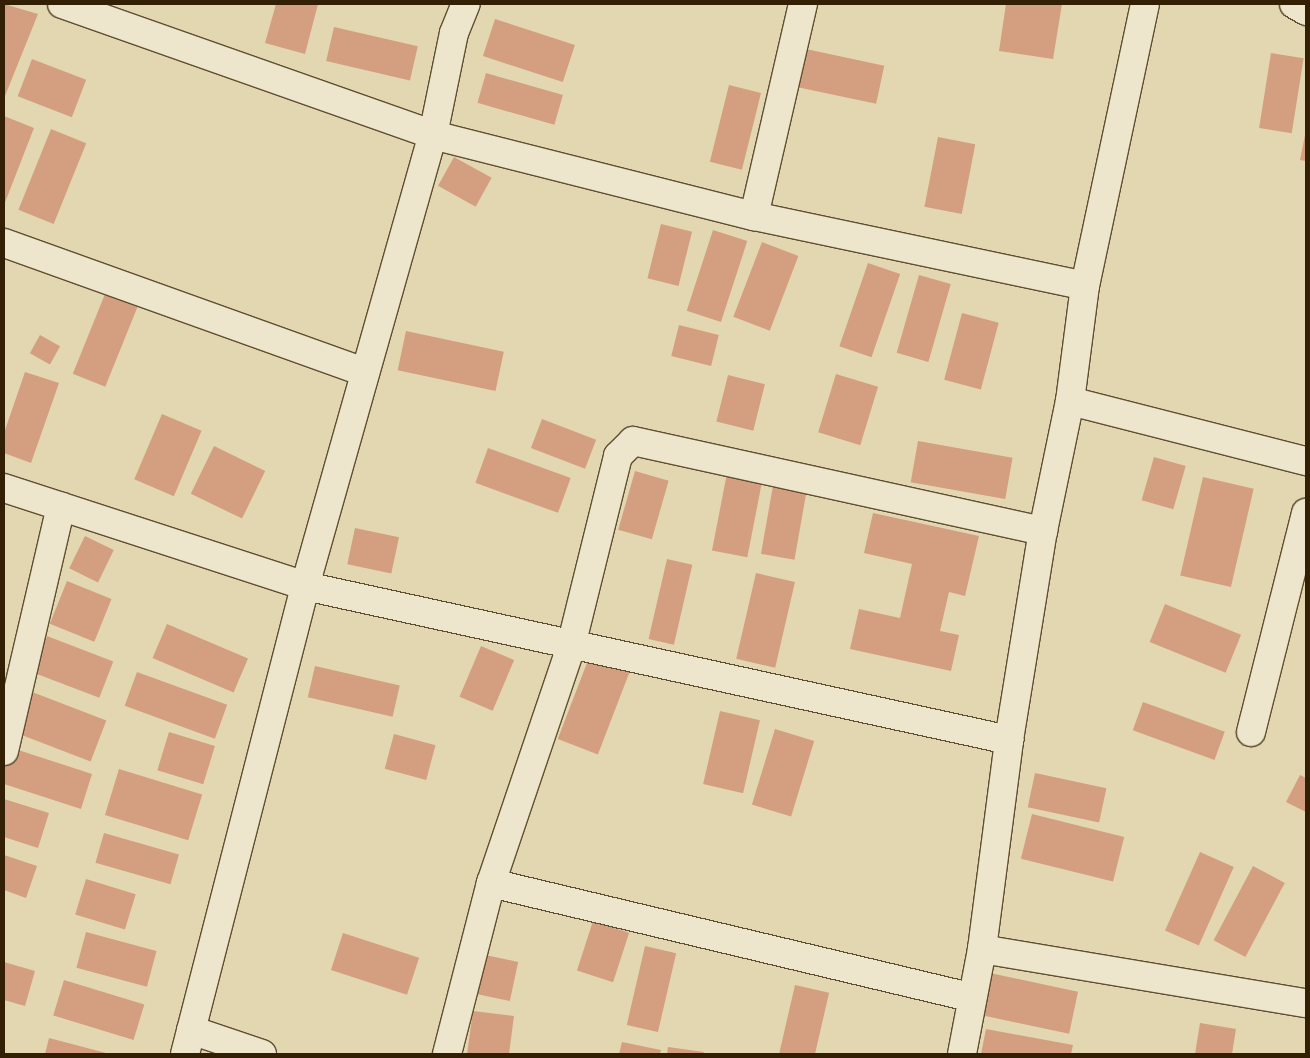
<!DOCTYPE html>
<style>
body{margin:0}
#map{position:relative;width:1310px;height:1058px;overflow:hidden;background:#e3d7b1;font-family:"Libre Caslon Text",serif}
div>[style]{position:absolute}
.building>*{inset:0;background:#d39f80;transform-origin:0 0}
.roads{filter:drop-shadow(1px 0 #5f4e2f) drop-shadow(-1px 0 #5f4e2f) drop-shadow(0 1px #5f4e2f) drop-shadow(0 -1px #5f4e2f)}
.minor>*{height:28px;margin:-14px;padding:0 14px;transform-origin:14px;border-radius:14px;background:#ede5cc}
span{translate:-50% -50%;white-space:nowrap;text-align:center;line-height:1.15;-webkit-text-stroke:4px #ede5cc;paint-order:stroke}
.frame{position:absolute;inset:0;border:5px solid #332004;pointer-events:none}
</style>
<div id="map">
<div class="building">
<i style="clip-path:polygon(4px 4px,38px 14px,5px 96px,4px 95px)"></i>
<i style="clip-path:polygon(276px 4px,318px 4px,305px 54px,265px 43px)"></i>
<i style="clip-path:polygon(1006px 4px,1062px 4px,1053px 59px,999px 51px)"></i>
<i style="left:495px;top:19px;width:84px;height:39px;rotate:18deg"></i>
<i style="left:334px;top:27px;width:86px;height:35px;rotate:13deg"></i>
<i style="left:806px;top:49px;width:80px;height:39px;rotate:12deg"></i>
<i style="left:1271px;top:53px;width:33px;height:76px;rotate:9deg"></i>
<i style="left:32px;top:59px;width:58px;height:40px;rotate:21deg"></i>
<i style="left:486px;top:73px;width:80px;height:31px;rotate:16deg"></i>
<i style="left:729px;top:85px;width:33px;height:79px;rotate:14deg"></i>
<i style="clip-path:polygon(4px 116px,34px 128px,4px 205px)"></i>
<i style="left:51px;top:129px;width:38px;height:87px;rotate:22deg"></i>
<i style="clip-path:polygon(1306px 130px,1306px 161px,1300px 160px)"></i>
<i style="left:938px;top:137px;width:38px;height:71px;rotate:11deg"></i>
<i style="left:454px;top:157px;width:43px;height:33px;rotate:29deg"></i>
<i style="left:661px;top:224px;width:32px;height:56px;rotate:14deg"></i>
<i style="left:713px;top:230px;width:36px;height:85px;rotate:18deg"></i>
<i style="left:762px;top:242px;width:39px;height:80px;rotate:21deg"></i>
<i style="left:868px;top:263px;width:34px;height:88px;rotate:19deg"></i>
<i style="left:919px;top:275px;width:33px;height:81px;rotate:16deg"></i>
<i style="left:105px;top:294px;width:35px;height:86px;rotate:22deg"></i>
<i style="left:962px;top:313px;width:38px;height:69px;rotate:15deg"></i>
<i style="left:679px;top:325px;width:41px;height:32px;rotate:14deg"></i>
<i style="left:406px;top:331px;width:100px;height:40px;rotate:12deg"></i>
<i style="left:40px;top:335px;width:23px;height:21px;rotate:29deg"></i>
<i style="clip-path:polygon(25px 372px,59px 383px,31px 463px,4px 453px,4px 433px)"></i>
<i style="left:836px;top:374px;width:44px;height:61px;rotate:17deg"></i>
<i style="left:728px;top:375px;width:38px;height:48px;rotate:14deg"></i>
<i style="left:162px;top:414px;width:43px;height:71px;rotate:23deg"></i>
<i style="left:542px;top:419px;width:58px;height:31px;rotate:21deg"></i>
<i style="left:918px;top:441px;width:96px;height:42px;rotate:10deg"></i>
<i style="left:214px;top:446px;width:57px;height:53px;rotate:26deg"></i>
<i style="left:488px;top:448px;width:88px;height:37px;rotate:20deg"></i>
<i style="left:1154px;top:457px;width:33px;height:45px;rotate:16deg"></i>
<i style="left:728px;top:468px;width:36px;height:84px;rotate:11deg"></i>
<i style="left:635px;top:471px;width:35px;height:61px;rotate:16deg"></i>
<i style="left:1203px;top:477px;width:52px;height:101px;rotate:13deg"></i>
<i style="left:774px;top:480px;width:34px;height:75px;rotate:10deg"></i>
<i style="clip-path:polygon(873px 513px,979px 536px,965px 596px,949px 592px,940px 631px,959px 635px,951px 671px,850px 649px,859px 609px,900px 618px,912px 564px,864px 553px)"></i>
<i style="left:355px;top:528px;width:45px;height:37px;rotate:12deg"></i>
<i style="left:85px;top:536px;width:32px;height:36px;rotate:26deg"></i>
<i style="left:667px;top:559px;width:26px;height:82px;rotate:13deg"></i>
<i style="left:756px;top:573px;width:40px;height:88px;rotate:13deg"></i>
<i style="left:67px;top:581px;width:48px;height:46px;rotate:22deg"></i>
<i style="left:1165px;top:604px;width:82px;height:41px;rotate:22deg"></i>
<i style="left:167px;top:624px;width:88px;height:37px;rotate:23deg"></i>
<i style="left:47px;top:636px;width:71px;height:39px;rotate:21deg"></i>
<i style="left:481px;top:646px;width:36px;height:55px;rotate:23deg"></i>
<i style="left:590px;top:655px;width:43px;height:90px;rotate:21deg"></i>
<i style="left:315px;top:666px;width:87px;height:32px;rotate:13deg"></i>
<i style="left:137px;top:672px;width:96px;height:36px;rotate:20deg"></i>
<i style="left:27px;top:690px;width:85px;height:44px;rotate:21deg"></i>
<i style="left:1143px;top:702px;width:87px;height:30px;rotate:20deg"></i>
<i style="left:720px;top:711px;width:41px;height:75px;rotate:13deg"></i>
<i style="left:775px;top:729px;width:41px;height:79px;rotate:17deg"></i>
<i style="left:169px;top:732px;width:48px;height:40px;rotate:17deg"></i>
<i style="left:394px;top:734px;width:43px;height:36px;rotate:15deg"></i>
<i style="clip-path:polygon(9px 747px,92px 774px,81px 809px,4px 784px,4px 765px)"></i>
<i style="left:119px;top:769px;width:87px;height:48px;rotate:17deg"></i>
<i style="left:1035px;top:773px;width:73px;height:35px;rotate:12deg"></i>
<i style="clip-path:polygon(1300px 775px,1306px 778px,1306px 812px,1286px 802px)"></i>
<i style="clip-path:polygon(4px 799px,49px 813px,38px 848px,4px 837px)"></i>
<i style="left:1032px;top:814px;width:95px;height:46px;rotate:14deg"></i>
<i style="left:104px;top:833px;width:78px;height:31px;rotate:16deg"></i>
<i style="left:1200px;top:852px;width:37px;height:86px;rotate:24deg"></i>
<i style="clip-path:polygon(4px 855px,37px 866px,26px 898px,4px 890px)"></i>
<i style="left:1253px;top:866px;width:36px;height:84px;rotate:28deg"></i>
<i style="left:86px;top:879px;width:52px;height:37px;rotate:17deg"></i>
<i style="left:593px;top:921px;width:38px;height:52px;rotate:18deg"></i>
<i style="left:86px;top:932px;width:73px;height:37px;rotate:15deg"></i>
<i style="left:343px;top:933px;width:80px;height:39px;rotate:18deg"></i>
<i style="left:645px;top:946px;width:32px;height:81px;rotate:13deg"></i>
<i style="left:481px;top:954px;width:38px;height:40px;rotate:12deg"></i>
<i style="clip-path:polygon(4px 962px,35px 971px,25px 1006px,4px 1000px)"></i>
<i style="left:990px;top:973px;width:90px;height:43px;rotate:12deg"></i>
<i style="left:64px;top:980px;width:84px;height:37px;rotate:17deg"></i>
<i style="left:795px;top:985px;width:35px;height:71px;rotate:13deg"></i>
<i style="clip-path:polygon(473px 1011px,514px 1016px,509px 1054px,467px 1054px)"></i>
<i style="clip-path:polygon(1200px 1023px,1236px 1029px,1232px 1054px,1195px 1054px)"></i>
<i style="clip-path:polygon(986px 1029px,1073px 1045px,1071px 1054px,981px 1054px)"></i>
<i style="clip-path:polygon(49px 1038px,110px 1054px,45px 1054px)"></i>
<i style="clip-path:polygon(622px 1042px,661px 1050px,660px 1054px,619px 1054px)"></i>
<i style="clip-path:polygon(668px 1047px,704px 1052px,703px 1054px,667px 1054px)"></i>
</div>
<div class="roads">
<div class="minor">
<i style="left:62px;top:4px;width:393px;rotate:19.4deg"></i>
<i style="left:433px;top:135px;width:331px;rotate:14.2deg"></i>
<i style="left:754px;top:216px;width:338px;rotate:11.9deg"></i>
<i style="left:1294px;top:4px;width:14px;rotate:30deg"></i>
<i style="left:754px;top:216px;width:218px;rotate:-77deg"></i>
<i style="left:4px;top:243px;width:383px;rotate:19.7deg"></i>
<i style="left:1070px;top:401px;width:244px;rotate:14.3deg"></i>
<i style="left:4px;top:488px;width:317px;rotate:18deg"></i>
<i style="left:305px;top:586px;width:721px;rotate:12.34deg"></i>
<i style="left:1251px;top:732px;width:226px;rotate:-75.9deg"></i>
<i style="left:4px;top:751px;width:251px;rotate:-76.9deg"></i>
<i style="left:491px;top:883px;width:495px;rotate:13.4deg"></i>
<i style="left:982px;top:949px;width:328px;rotate:9.5deg"></i>
<i style="left:191px;top:1030px;width:75px;rotate:18.7deg"></i>
<i style="left:185px;top:1054px;width:483px;rotate:-75.6deg"></i>
<i style="left:305px;top:586px;width:469px;rotate:-74.2deg"></i>
<i style="left:433px;top:135px;width:104px;rotate:-78.4deg"></i>
<i style="left:454px;top:33px;width:31px;rotate:-68deg"></i>
<i style="left:447px;top:1054px;width:177px;rotate:-75.6deg"></i>
<i style="left:491px;top:883px;width:250px;rotate:-71.3deg"></i>
<i style="left:571px;top:646px;width:196px;rotate:-76.1deg"></i>
<i style="left:618px;top:456px;width:21px;rotate:-45deg"></i>
<i style="left:633px;top:441px;width:420px;rotate:12.4deg"></i>
<i style="left:962px;top:1054px;width:107px;rotate:-79.2deg"></i>
<i style="left:982px;top:949px;width:211px;rotate:-82.6deg"></i>
<i style="left:1009px;top:740px;width:212px;rotate:-80.8deg"></i>
<i style="left:1043px;top:531px;width:133px;rotate:-78.3deg"></i>
<i style="left:1070px;top:401px;width:116px;rotate:-82.6deg"></i>
<i style="left:1085px;top:286px;width:288px;rotate:-78deg"></i>
</div>
</div>
<div class="frame"></div>
</div>
